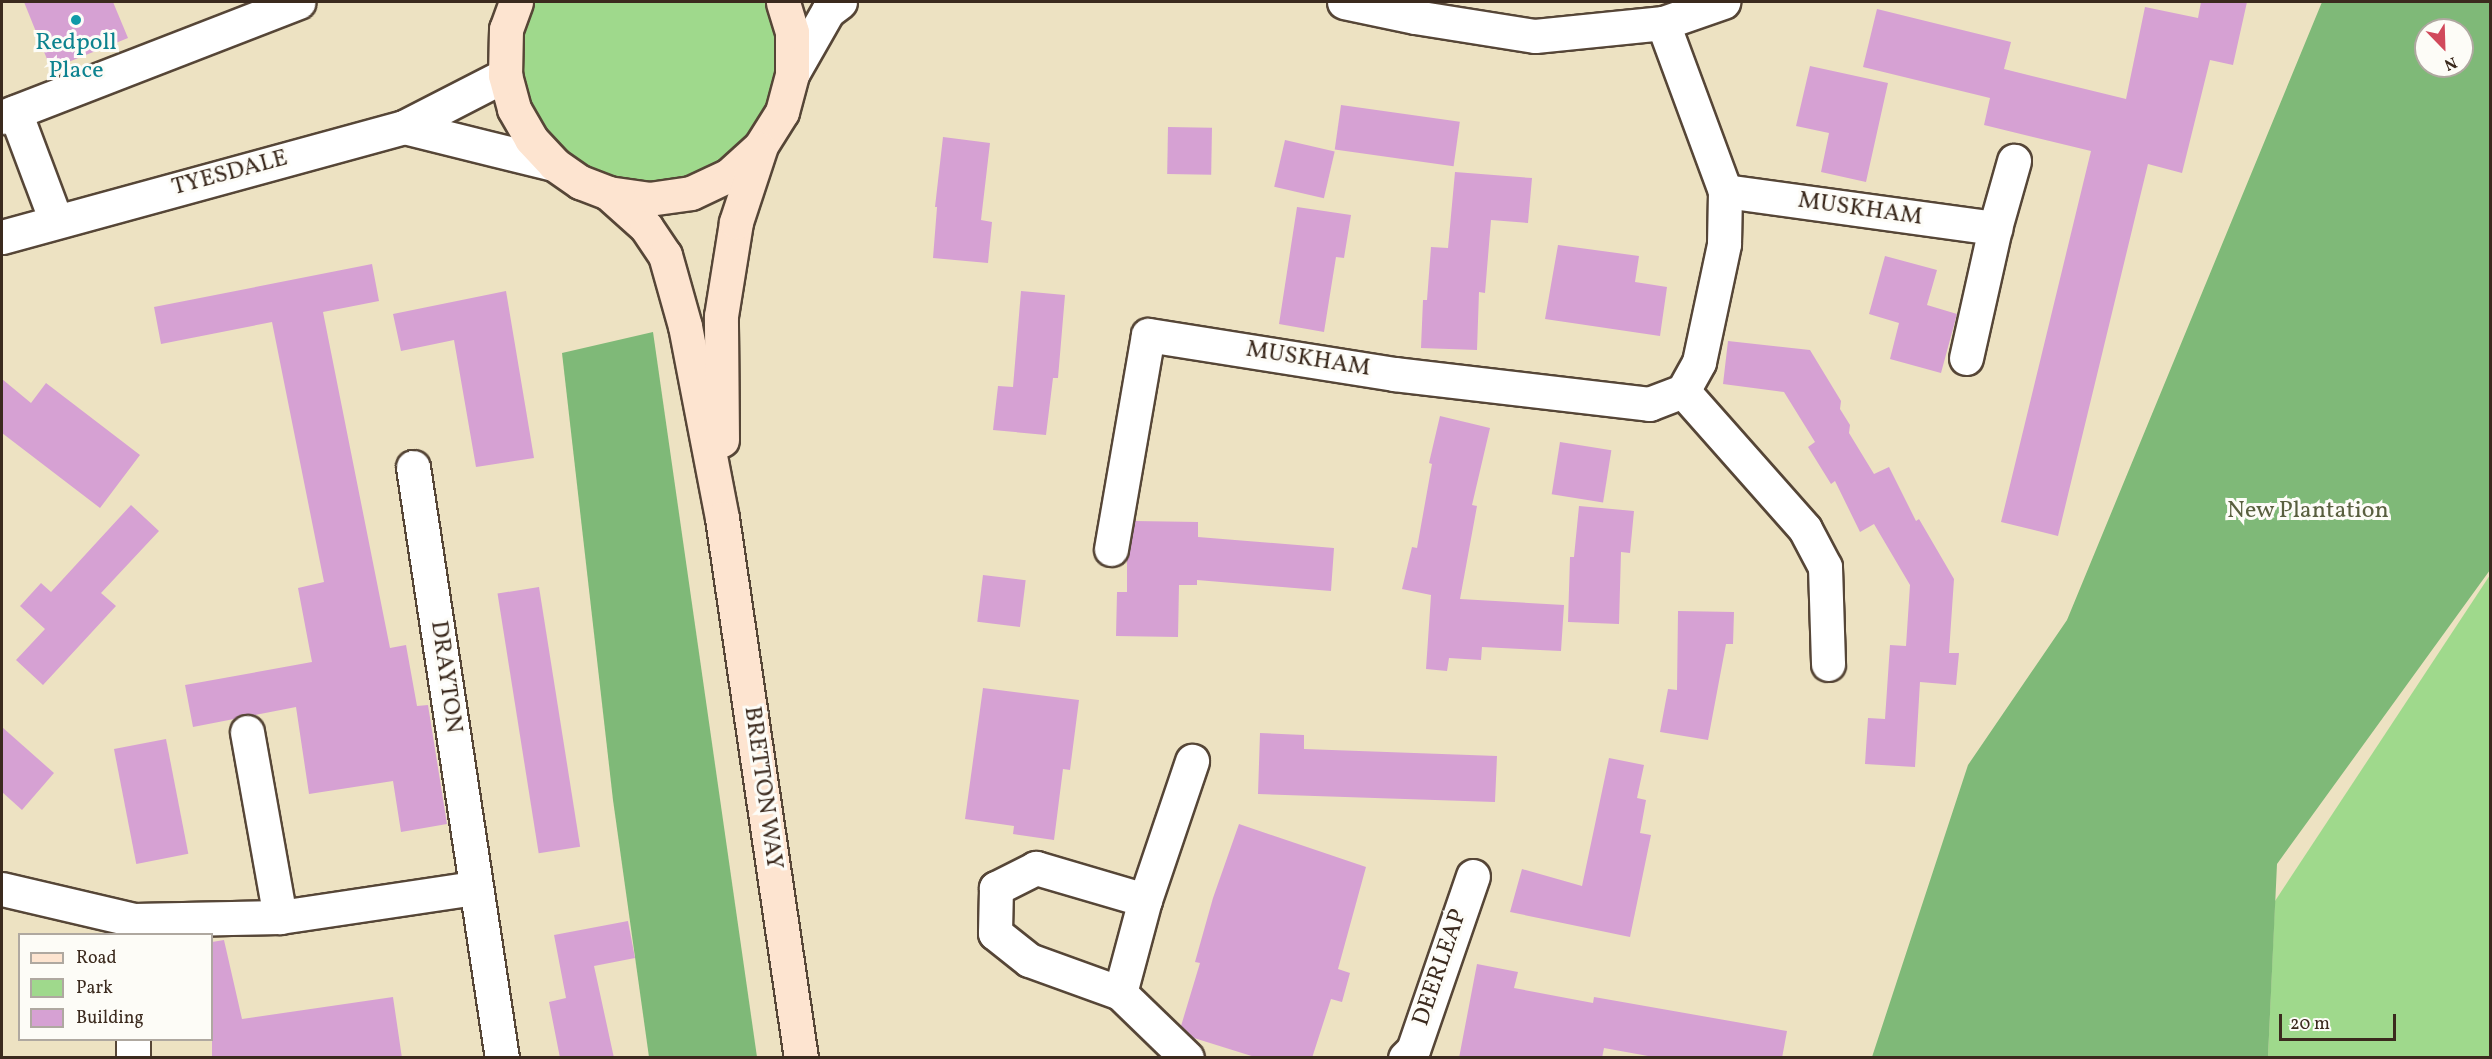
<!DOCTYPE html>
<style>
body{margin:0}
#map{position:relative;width:2492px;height:1059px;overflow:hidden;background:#ede2c2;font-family:Vollkorn,serif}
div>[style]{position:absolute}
.green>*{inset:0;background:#9fd98c}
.forest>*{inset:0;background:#7fb978}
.building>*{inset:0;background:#d6a1d3;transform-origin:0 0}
.roads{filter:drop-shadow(2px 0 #564637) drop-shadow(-2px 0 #564637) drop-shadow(0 2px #564637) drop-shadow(0 -2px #564637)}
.street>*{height:33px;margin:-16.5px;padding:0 16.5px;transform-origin:16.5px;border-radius:16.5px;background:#fff}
.secondary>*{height:33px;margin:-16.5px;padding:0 16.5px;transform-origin:16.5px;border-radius:16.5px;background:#fde4d0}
.dots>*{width:16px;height:16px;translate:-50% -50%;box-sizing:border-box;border:3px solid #fdfcf7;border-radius:50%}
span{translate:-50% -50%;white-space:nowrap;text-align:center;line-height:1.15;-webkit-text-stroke:6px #fdfcf7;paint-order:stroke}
.culture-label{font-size:24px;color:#0d838f}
.street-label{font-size:24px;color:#3b2a1e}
.park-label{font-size:24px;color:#595f3f}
.frame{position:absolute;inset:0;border:3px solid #3b2a1e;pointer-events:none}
.legend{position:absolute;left:18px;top:933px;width:195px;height:108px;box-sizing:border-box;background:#fdfcf7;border:2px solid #afa8a0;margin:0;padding:8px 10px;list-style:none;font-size:18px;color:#3b2a1e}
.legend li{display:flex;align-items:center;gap:12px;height:30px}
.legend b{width:30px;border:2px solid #afa8a0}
.north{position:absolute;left:2414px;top:18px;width:60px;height:60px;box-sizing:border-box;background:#fdfcf7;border:2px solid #afa8a0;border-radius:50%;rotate:157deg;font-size:16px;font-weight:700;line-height:24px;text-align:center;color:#3b2a1e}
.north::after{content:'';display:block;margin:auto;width:21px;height:27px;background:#d1495b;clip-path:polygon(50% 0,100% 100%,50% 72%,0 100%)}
.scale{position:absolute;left:2279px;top:1014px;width:117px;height:27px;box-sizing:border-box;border:3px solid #3b2a1e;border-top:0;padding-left:8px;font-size:18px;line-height:21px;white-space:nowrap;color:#3b2a1e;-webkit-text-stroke:4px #fdfcf7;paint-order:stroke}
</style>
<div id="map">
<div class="green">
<i style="clip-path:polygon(516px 2px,783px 2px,792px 32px,760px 147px,649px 199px,531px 139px,506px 29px)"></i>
<i style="clip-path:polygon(2490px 575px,2490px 1057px,2268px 1057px,2275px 901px)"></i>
</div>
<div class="forest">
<i style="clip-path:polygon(evenodd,2322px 2px,2490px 2px,2490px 570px,2277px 864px,2268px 1057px,1872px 1057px,1968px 765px,2067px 620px,2322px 2px,2426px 30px,2462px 30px,2462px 66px,2426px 66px,2426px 30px)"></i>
<i style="clip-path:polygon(653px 332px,757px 1057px,649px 1057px,613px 800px,562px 353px)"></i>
</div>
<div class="building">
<i style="clip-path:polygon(24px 2px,113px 2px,128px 38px,51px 69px)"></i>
<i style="clip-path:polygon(2201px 2px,2247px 2px,2233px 65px,2210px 60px,2182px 173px,2148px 164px,2058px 536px,2001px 522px,2091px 151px,1984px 125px,1990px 98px,1863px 67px,1877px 9px,2011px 42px,2004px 69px,2126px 99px,2145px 7px,2198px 18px)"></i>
<i style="clip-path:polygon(1810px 66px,1888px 83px,1866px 182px,1821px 172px,1829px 133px,1796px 126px)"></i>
<i style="left:1341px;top:105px;width:120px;height:45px;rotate:8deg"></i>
<i style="left:1168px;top:127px;width:44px;height:47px;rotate:1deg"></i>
<i style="clip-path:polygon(943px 137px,990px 143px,981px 220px,992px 222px,988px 263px,933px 258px,937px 207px,935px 207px)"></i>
<i style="left:1285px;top:140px;width:51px;height:48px;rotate:13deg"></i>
<i style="clip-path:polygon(1455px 172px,1532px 178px,1528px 223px,1491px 220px,1485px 293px,1479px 292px,1477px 350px,1421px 348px,1423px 300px,1427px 300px,1431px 247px,1448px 248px)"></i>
<i style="clip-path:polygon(1297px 207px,1351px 215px,1344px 258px,1336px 257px,1324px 332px,1279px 324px)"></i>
<i style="clip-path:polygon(1558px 245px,1639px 256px,1635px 282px,1667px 287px,1660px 336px,1545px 319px)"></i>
<i style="clip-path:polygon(1885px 256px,1937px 270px,1927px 305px,1957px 314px,1941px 373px,1890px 359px,1899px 323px,1869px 314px)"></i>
<i style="clip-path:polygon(372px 264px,379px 301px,323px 312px,390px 648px,406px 645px,417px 706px,428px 705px,447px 824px,401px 832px,393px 781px,309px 794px,296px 707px,255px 715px,243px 714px,234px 719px,193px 727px,185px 685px,312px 662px,298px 588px,324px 582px,272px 322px,161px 344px,154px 307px)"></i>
<i style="clip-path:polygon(506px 291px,534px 458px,476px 467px,454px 340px,401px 351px,393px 314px)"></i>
<i style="clip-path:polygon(1021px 291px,1065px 295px,1058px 378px,1053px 378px,1046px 435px,993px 430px,998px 386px,1013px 387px)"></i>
<i style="clip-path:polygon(1728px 341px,1810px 350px,1841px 401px,1840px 409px,1850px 425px,1849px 433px,1874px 474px,1889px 467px,1916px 521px,1919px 519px,1954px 579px,1949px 653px,1959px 653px,1956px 685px,1920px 682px,1915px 767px,1865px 764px,1868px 718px,1885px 719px,1890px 645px,1906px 646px,1910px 585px,1874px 524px,1860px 532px,1835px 481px,1831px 484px,1808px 447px,1815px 442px,1784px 392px,1723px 384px)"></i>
<i style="clip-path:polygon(2px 379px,31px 403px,46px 383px,140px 455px,100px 508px,2px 433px)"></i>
<i style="clip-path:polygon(1440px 416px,1490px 428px,1472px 505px,1477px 506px,1460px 599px,1564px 605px,1561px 651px,1482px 647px,1481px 660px,1449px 658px,1447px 671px,1426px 669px,1431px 595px,1402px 589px,1412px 547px,1417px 548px,1432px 464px,1429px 463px)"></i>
<i style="left:1560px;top:442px;width:52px;height:53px;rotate:9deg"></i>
<i style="clip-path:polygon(131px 505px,159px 531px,101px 593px,116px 606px,43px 685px,16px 660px,45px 629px,20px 606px,41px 583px,51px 592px)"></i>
<i style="clip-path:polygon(1579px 506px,1634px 511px,1630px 553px,1621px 552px,1619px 624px,1568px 622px,1570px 557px,1574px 557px)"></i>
<i style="clip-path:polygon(1135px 521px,1198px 522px,1198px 537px,1334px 548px,1331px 591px,1197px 580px,1197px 585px,1179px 585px,1178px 637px,1116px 636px,1117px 592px,1127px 592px,1127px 557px)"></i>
<i style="left:983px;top:575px;width:43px;height:47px;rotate:7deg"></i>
<i style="left:539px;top:587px;width:263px;height:42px;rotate:81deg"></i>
<i style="clip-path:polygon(1678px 611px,1734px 612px,1733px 644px,1726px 644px,1708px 740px,1660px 732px,1668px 689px,1677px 690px)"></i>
<i style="clip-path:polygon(983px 688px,1079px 700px,1070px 770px,1063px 769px,1054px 840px,1013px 834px,1014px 826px,965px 819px)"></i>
<i style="clip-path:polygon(2px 727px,54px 773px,22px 810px,2px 792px)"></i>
<i style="clip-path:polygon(1260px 733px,1304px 735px,1304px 749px,1497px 756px,1495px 802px,1258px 794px)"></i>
<i style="left:166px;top:739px;width:117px;height:53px;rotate:79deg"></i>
<i style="clip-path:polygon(1609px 758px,1644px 765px,1637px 798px,1646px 800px,1640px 833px,1651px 835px,1630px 937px,1510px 912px,1522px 869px,1582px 886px)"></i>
<i style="clip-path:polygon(1239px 824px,1366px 867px,1338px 969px,1350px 973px,1342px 1002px,1331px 999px,1312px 1058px,1258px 1058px,1194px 1038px,1181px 1026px,1200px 963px,1195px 962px,1213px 898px)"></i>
<i style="clip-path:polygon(628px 921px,635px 958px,594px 966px,614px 1058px,560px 1058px,549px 1002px,566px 998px,554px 935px)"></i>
<i style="clip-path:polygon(224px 940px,242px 1019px,393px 997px,402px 1058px,212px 1058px,212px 942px)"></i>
<i style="clip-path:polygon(1477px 964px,1518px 972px,1514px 988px,1593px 1003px,1594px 997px,1787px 1031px,1782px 1058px,1659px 1058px,1604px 1048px,1602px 1058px,1459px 1058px)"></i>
</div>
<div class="roads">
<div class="street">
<i style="left:1344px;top:2px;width:73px;rotate:11.9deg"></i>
<i style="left:1415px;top:17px;width:121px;rotate:9deg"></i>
<i style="left:1535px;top:36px;width:129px;rotate:-5.8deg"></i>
<i style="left:1663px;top:23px;width:64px;rotate:-19.3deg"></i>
<i style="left:792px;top:74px;width:73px;rotate:-60.3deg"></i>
<i style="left:828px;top:11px;width:15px;rotate:-37deg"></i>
<i style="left:15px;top:112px;width:116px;rotate:69.4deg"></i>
<i style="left:2px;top:117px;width:318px;rotate:-21.2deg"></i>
<i style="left:404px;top:127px;width:154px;rotate:13.9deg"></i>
<i style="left:1725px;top:191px;width:273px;rotate:7.8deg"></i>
<i style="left:2px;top:237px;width:417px;rotate:-15.3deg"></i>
<i style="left:404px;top:127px;width:114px;rotate:-27.2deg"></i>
<i style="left:1966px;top:358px;width:133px;rotate:-77.4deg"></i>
<i style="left:1995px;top:228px;width:70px;rotate:-74.2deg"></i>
<i style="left:1683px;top:391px;width:184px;rotate:48.5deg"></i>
<i style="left:1805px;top:529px;width:43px;rotate:62.2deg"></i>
<i style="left:1825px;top:567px;width:97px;rotate:88.2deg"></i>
<i style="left:413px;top:467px;width:598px;rotate:81.44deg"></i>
<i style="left:1111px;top:549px;width:217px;rotate:-80.2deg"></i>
<i style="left:1148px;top:335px;width:249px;rotate:9deg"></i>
<i style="left:1394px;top:374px;width:257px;rotate:6.7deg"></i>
<i style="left:1649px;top:404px;width:36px;rotate:-21deg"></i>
<i style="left:1683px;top:391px;width:33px;rotate:-61deg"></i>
<i style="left:1699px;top:362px;width:121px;rotate:-78deg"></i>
<i style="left:1724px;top:244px;width:53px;rotate:-88.9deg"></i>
<i style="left:1725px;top:191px;width:179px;rotate:-110.3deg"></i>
<i style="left:247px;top:732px;width:188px;rotate:79.9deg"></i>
<i style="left:2px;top:889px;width:136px;rotate:13.2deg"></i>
<i style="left:134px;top:920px;width:146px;rotate:-1.2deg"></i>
<i style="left:280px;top:917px;width:197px;rotate:-8.5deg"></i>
<i style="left:1145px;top:900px;width:147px;rotate:-71.3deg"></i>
<i style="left:1120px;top:993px;width:96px;rotate:-75deg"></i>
<i style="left:1145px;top:900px;width:114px;rotate:-163.6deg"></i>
<i style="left:1036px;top:868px;width:45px;rotate:153.4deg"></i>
<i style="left:996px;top:888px;width:45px;rotate:91.3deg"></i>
<i style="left:995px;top:933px;width:43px;rotate:38.5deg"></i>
<i style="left:1029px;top:960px;width:97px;rotate:19.9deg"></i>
<i style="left:1120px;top:993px;width:93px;rotate:44.1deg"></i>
<i style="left:133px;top:1058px;width:18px;rotate:-90deg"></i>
<i style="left:1405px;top:1058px;width:11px;rotate:-45deg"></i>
<i style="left:1413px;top:1050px;width:184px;rotate:-71deg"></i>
</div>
<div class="secondary">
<i style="left:516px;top:2px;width:29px;rotate:110deg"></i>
<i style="left:506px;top:29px;width:46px;rotate:91.2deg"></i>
<i style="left:505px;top:75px;width:35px;rotate:75deg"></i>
<i style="left:514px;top:109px;width:34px;rotate:60deg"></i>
<i style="left:531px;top:139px;width:34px;rotate:47deg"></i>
<i style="left:554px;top:164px;width:32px;rotate:35deg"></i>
<i style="left:580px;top:182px;width:30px;rotate:21deg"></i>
<i style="left:608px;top:193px;width:41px;rotate:8.3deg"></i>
<i style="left:649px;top:199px;width:42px;rotate:-8.1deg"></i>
<i style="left:691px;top:193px;width:42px;rotate:-25.3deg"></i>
<i style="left:729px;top:175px;width:42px;rotate:-42.1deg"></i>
<i style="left:760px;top:147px;width:41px;rotate:-57.8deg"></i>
<i style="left:782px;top:112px;width:39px;rotate:-75deg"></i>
<i style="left:792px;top:74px;width:42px;rotate:-90deg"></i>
<i style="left:792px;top:32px;width:31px;rotate:-107deg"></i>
<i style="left:608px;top:193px;width:51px;rotate:41.8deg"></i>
<i style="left:646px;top:227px;width:34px;rotate:56deg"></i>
<i style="left:665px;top:255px;width:74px;rotate:74.3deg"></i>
<i style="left:685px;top:326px;width:196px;rotate:79.1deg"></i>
<i style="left:722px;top:518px;width:546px;rotate:81.68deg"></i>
<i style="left:722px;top:440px;width:124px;rotate:-90.5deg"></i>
<i style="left:721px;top:316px;width:95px;rotate:-80.9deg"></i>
<i style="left:736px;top:222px;width:77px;rotate:-71.8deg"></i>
</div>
</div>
<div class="dots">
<i style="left:76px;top:20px;background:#0f9aa8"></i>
</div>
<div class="culture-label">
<span style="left:76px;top:58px">Redpoll<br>Place</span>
</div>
<div class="street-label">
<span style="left:230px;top:174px;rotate:-15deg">TYESDALE</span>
<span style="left:1860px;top:210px;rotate:8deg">MUSKHAM</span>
<span style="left:1308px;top:360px;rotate:9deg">MUSKHAM</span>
<span style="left:445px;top:677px;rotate:82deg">DRAYTON</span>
<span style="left:762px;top:788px;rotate:82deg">BRETTON WAY</span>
<span style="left:1441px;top:968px;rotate:-71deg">DEERLEAP</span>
</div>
<div class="park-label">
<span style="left:2308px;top:512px">New Plantation</span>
</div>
<div class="frame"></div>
<ul class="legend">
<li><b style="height:8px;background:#fde4d0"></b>Road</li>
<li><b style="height:16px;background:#9fd98c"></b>Park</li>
<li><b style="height:16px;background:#d6a1d3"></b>Building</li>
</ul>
<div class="north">N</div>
<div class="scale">20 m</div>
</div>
